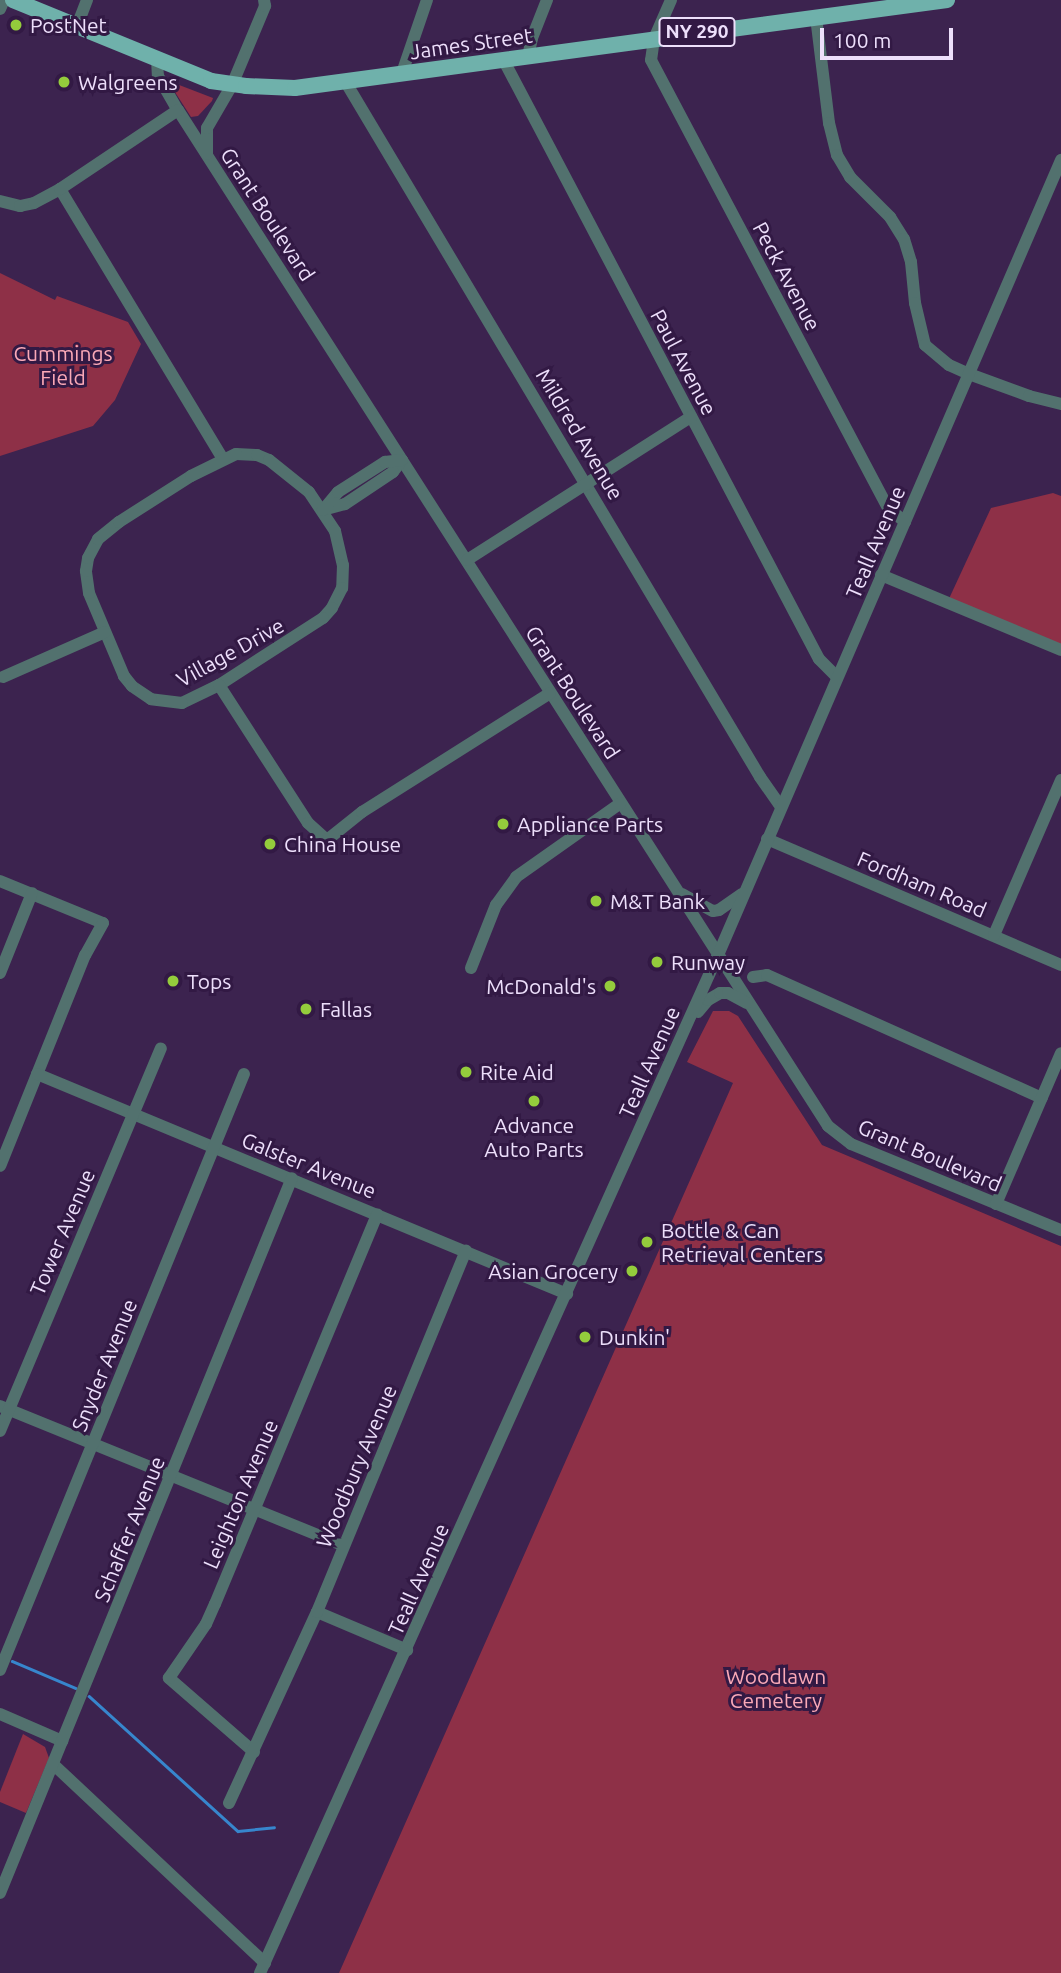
<!DOCTYPE html>
<style>
body{margin:0}
#map{position:relative;width:1061px;height:1973px;overflow:hidden;background:#3c234f;font-family:Ubuntu,sans-serif}
div>[style]{position:absolute}
.green>*{inset:0;background:#8e3047}
.stream>*{height:2.5px;margin:-1.25px;padding:0 1.25px;transform-origin:1.25px;border-radius:1.25px;background:#3786cd}
.minor>*{height:12px;margin:-6px;padding:0 6px;transform-origin:6px;border-radius:6px;background:#52716e}
.major>*{height:16px;margin:-8px;padding:0 8px;transform-origin:8px;border-radius:8px;background:#6fb1ab}
.dots>*{width:19px;height:19px;translate:-50% -50%;box-sizing:border-box;border:4px solid #321944;border-radius:50%}
span{translate:-50% -50%;white-space:nowrap;text-align:center;line-height:1.15;-webkit-text-stroke:6px #321944;paint-order:stroke}
.shield-label span{padding:2px 5px;background:#321944;border:2px solid;border-radius:5px;-webkit-text-stroke-width:0}
.shield-label{font-size:19px;color:#eddffb;font-weight:700}
.poi-label{font-size:21px;color:#eddffb}
.left{translate:0 -50%;text-align:left}
.right{translate:-100% -50%;text-align:right}
.street-label{font-size:21px;color:#eddffb}
.park-label{font-size:21px;color:#fba9b7}
.scale{position:absolute;left:820px;top:28px;width:133px;height:32px;box-sizing:border-box;border:4px solid #eddffb;border-top:0;padding-left:9px;font-size:21px;line-height:24px;white-space:nowrap;color:#eddffb;-webkit-text-stroke:5px #321944;paint-order:stroke}
</style>
<div id="map">
<div class="green">
<i style="clip-path:polygon(174px 83px,213px 98px,212px 101px,198px 116px,191px 117px,173px 89px)"></i>
<i style="clip-path:polygon(0 273px,55px 300px,57px 296px,128px 322px,141px 344px,115px 400px,93px 426px,0 456px)"></i>
<i style="clip-path:polygon(1053px 493px,1061px 496px,1061px 650px,947px 603px,991px 508px)"></i>
<i style="clip-path:polygon(713px 1011px,729px 1011px,738px 1016px,822px 1145px,1061px 1246px,1061px 1973px,339px 1973px,733px 1083px,687px 1062px)"></i>
<i style="clip-path:polygon(23px 1734px,45px 1747px,49px 1758px,26px 1813px,0 1802px,0 1792px)"></i>
</div>
<div class="stream">
<i style="left:12px;top:1661px;width:69px;rotate:22.9deg"></i>
<i style="left:89px;top:1696px;width:201px;rotate:42.2deg"></i>
<i style="left:238px;top:1831px;width:36px;rotate:-6deg"></i>
</div>
<div class="minor">
<i style="left:671px;top:0;width:43px;rotate:113.6deg"></i>
<i style="left:654px;top:39px;width:21px;rotate:98deg"></i>
<i style="left:651px;top:60px;width:507px;rotate:62.12deg"></i>
<i style="left:888px;top:508px;width:22px;rotate:39deg"></i>
<i style="left:0;top:9px;width:10px;rotate:-66deg"></i>
<i style="left:816px;top:17px;width:107px;rotate:83deg"></i>
<i style="left:829px;top:123px;width:33px;rotate:76deg"></i>
<i style="left:837px;top:155px;width:26px;rotate:59deg"></i>
<i style="left:850px;top:177px;width:57px;rotate:45deg"></i>
<i style="left:890px;top:217px;width:26px;rotate:58deg"></i>
<i style="left:904px;top:239px;width:24px;rotate:73deg"></i>
<i style="left:911px;top:262px;width:41px;rotate:84.4deg"></i>
<i style="left:915px;top:303px;width:43px;rotate:76.6deg"></i>
<i style="left:925px;top:345px;width:31px;rotate:40deg"></i>
<i style="left:949px;top:365px;width:22px;rotate:24deg"></i>
<i style="left:969px;top:374px;width:64px;rotate:20.1deg"></i>
<i style="left:1029px;top:396px;width:33px;rotate:14deg"></i>
<i style="left:77px;top:26px;width:28px;rotate:-69deg"></i>
<i style="left:528px;top:56px;width:18px;rotate:-77deg"></i>
<i style="left:532px;top:38px;width:41px;rotate:-68.5deg"></i>
<i style="left:157px;top:59px;width:17px;rotate:87deg"></i>
<i style="left:158px;top:76px;width:39px;rotate:60deg"></i>
<i style="left:178px;top:110px;width:1206px;rotate:57.39deg"></i>
<i style="left:828px;top:1126px;width:29px;rotate:38deg"></i>
<i style="left:851px;top:1144px;width:227px;rotate:22.3deg"></i>
<i style="left:503px;top:59px;width:678px;rotate:62.23deg"></i>
<i style="left:819px;top:659px;width:25px;rotate:45deg"></i>
<i style="left:402px;top:73px;width:77px;rotate:-71.1deg"></i>
<i style="left:345px;top:81px;width:810px;rotate:59.19deg"></i>
<i style="left:760px;top:777px;width:37px;rotate:55deg"></i>
<i style="left:207px;top:154px;width:26px;rotate:-90deg"></i>
<i style="left:207px;top:128px;width:50px;rotate:-59.8deg"></i>
<i style="left:232px;top:85px;width:86px;rotate:-67.3deg"></i>
<i style="left:265px;top:6px;width:6px;rotate:-99deg"></i>
<i style="left:60px;top:189px;width:315px;rotate:58.9deg"></i>
<i style="left:0;top:201px;width:21px;rotate:14deg"></i>
<i style="left:20px;top:206px;width:14px;rotate:-12deg"></i>
<i style="left:34px;top:203px;width:30px;rotate:-28deg"></i>
<i style="left:60px;top:189px;width:142px;rotate:-33.8deg"></i>
<i style="left:236px;top:454px;width:21px;rotate:3deg"></i>
<i style="left:257px;top:455px;width:13px;rotate:23deg"></i>
<i style="left:269px;top:460px;width:51px;rotate:38.7deg"></i>
<i style="left:309px;top:492px;width:47px;rotate:56.3deg"></i>
<i style="left:335px;top:531px;width:35px;rotate:77deg"></i>
<i style="left:343px;top:565px;width:23px;rotate:92deg"></i>
<i style="left:342px;top:588px;width:22px;rotate:117deg"></i>
<i style="left:332px;top:608px;width:13px;rotate:132deg"></i>
<i style="left:323px;top:618px;width:124px;rotate:147.2deg"></i>
<i style="left:219px;top:685px;width:41px;rotate:154.1deg"></i>
<i style="left:182px;top:703px;width:31px;rotate:-173deg"></i>
<i style="left:151px;top:699px;width:23px;rotate:-146deg"></i>
<i style="left:132px;top:686px;width:13px;rotate:-129deg"></i>
<i style="left:124px;top:676px;width:90px;rotate:-112.9deg"></i>
<i style="left:89px;top:593px;width:22px;rotate:-98deg"></i>
<i style="left:86px;top:571px;width:13px;rotate:-81deg"></i>
<i style="left:88px;top:558px;width:21px;rotate:-62deg"></i>
<i style="left:98px;top:539px;width:27px;rotate:-39deg"></i>
<i style="left:119px;top:522px;width:85px;rotate:-32.6deg"></i>
<i style="left:191px;top:476px;width:50px;rotate:-26.1deg"></i>
<i style="left:402px;top:460px;width:15px;rotate:127deg"></i>
<i style="left:393px;top:472px;width:58px;rotate:146.3deg"></i>
<i style="left:345px;top:504px;width:23px;rotate:165deg"></i>
<i style="left:323px;top:510px;width:23px;rotate:-50deg"></i>
<i style="left:338px;top:492px;width:56px;rotate:-32.6deg"></i>
<i style="left:385px;top:462px;width:17px;rotate:-7deg"></i>
<i style="left:467px;top:560px;width:266px;rotate:-32.6deg"></i>
<i style="left:881px;top:575px;width:195px;rotate:22.6deg"></i>
<i style="left:3px;top:677px;width:111px;rotate:-23.8deg"></i>
<i style="left:219px;top:685px;width:164px;rotate:57.2deg"></i>
<i style="left:308px;top:823px;width:25px;rotate:42deg"></i>
<i style="left:327px;top:840px;width:45px;rotate:-38.7deg"></i>
<i style="left:362px;top:812px;width:222px;rotate:-32.3deg"></i>
<i style="left:767px;top:839px;width:320px;rotate:23.2deg"></i>
<i style="left:0;top:881px;width:111px;rotate:22.2deg"></i>
<i style="left:103px;top:923px;width:37px;rotate:119deg"></i>
<i style="left:85px;top:955px;width:227px;rotate:111.9deg"></i>
<i style="left:682px;top:894px;width:35px;rotate:29deg"></i>
<i style="left:713px;top:911px;width:6px;rotate:-9deg"></i>
<i style="left:719px;top:910px;width:28px;rotate:-35deg"></i>
<i style="left:994px;top:935px;width:169px;rotate:-66.6deg"></i>
<i style="left:471px;top:968px;width:68px;rotate:-68.4deg"></i>
<i style="left:496px;top:905px;width:34px;rotate:-54deg"></i>
<i style="left:516px;top:877px;width:128px;rotate:-35.2deg"></i>
<i style="left:0;top:973px;width:86px;rotate:-68.2deg"></i>
<i style="left:753px;top:977px;width:14px;rotate:-8deg"></i>
<i style="left:767px;top:975px;width:301px;rotate:24.1deg"></i>
<i style="left:698px;top:1012px;width:16px;rotate:-50deg"></i>
<i style="left:708px;top:1000px;width:14px;rotate:-30deg"></i>
<i style="left:720px;top:993px;width:8px"></i>
<i style="left:728px;top:993px;width:21px;rotate:28deg"></i>
<i style="left:37px;top:1074px;width:574px;rotate:22.54deg"></i>
<i style="left:996px;top:1204px;width:164px;rotate:-66.7deg"></i>
<i style="left:0;top:1406px;width:370px;rotate:22.1deg"></i>
<i style="left:0;top:1431px;width:415px;rotate:-67.2deg"></i>
<i style="left:317px;top:1612px;width:98px;rotate:22.9deg"></i>
<i style="left:0;top:1670px;width:644px;rotate:-67.74deg"></i>
<i style="left:0;top:1714px;width:68px;rotate:23.5deg"></i>
<i style="left:254px;top:1752px;width:113px;rotate:-139deg"></i>
<i style="left:169px;top:1678px;width:65px;rotate:-55.6deg"></i>
<i style="left:206px;top:1624px;width:22px;rotate:-66deg"></i>
<i style="left:215px;top:1604px;width:422px;rotate:-67.4deg"></i>
<i style="left:53px;top:1764px;width:291px;rotate:43.2deg"></i>
<i style="left:229px;top:1803px;width:210px;rotate:-65.3deg"></i>
<i style="left:317px;top:1612px;width:391px;rotate:-67.6deg"></i>
<i style="left:0;top:1893px;width:772px;rotate:-67.79deg"></i>
<i style="left:260px;top:1973px;width:1116px;rotate:-65.78deg"></i>
<i style="left:718px;top:955px;width:866px;rotate:-66.66deg"></i>
</div>
<div class="major">
<i style="left:13px;top:0;width:214px;rotate:22.2deg"></i>
<i style="left:211px;top:81px;width:35px;rotate:8deg"></i>
<i style="left:246px;top:86px;width:49px;rotate:2.3deg"></i>
<i style="left:295px;top:88px;width:658px;rotate:-7.69deg"></i>
</div>
<div class="dots">
<i style="left:16px;top:25px;background:#94cc3c"></i>
<i style="left:64px;top:82px;background:#94cc3c"></i>
<i style="left:503px;top:824px;background:#94cc3c"></i>
<i style="left:270px;top:844px;background:#94cc3c"></i>
<i style="left:596px;top:901px;background:#94cc3c"></i>
<i style="left:657px;top:962px;background:#94cc3c"></i>
<i style="left:173px;top:981px;background:#94cc3c"></i>
<i style="left:610px;top:986px;background:#94cc3c"></i>
<i style="left:306px;top:1009px;background:#94cc3c"></i>
<i style="left:466px;top:1072px;background:#94cc3c"></i>
<i style="left:534px;top:1101px;background:#94cc3c"></i>
<i style="left:647px;top:1242px;background:#94cc3c"></i>
<i style="left:632px;top:1271px;background:#94cc3c"></i>
<i style="left:585px;top:1337px;background:#94cc3c"></i>
</div>
<div class="shield-label">
<span style="left:697px;top:32px">NY 290</span>
</div>
<div class="poi-label">
<span class="left" style="left:30px;top:25px">PostNet</span>
<span class="left" style="left:78px;top:82px">Walgreens</span>
<span class="left" style="left:517px;top:824px">Appliance Parts</span>
<span class="left" style="left:284px;top:844px">China House</span>
<span class="left" style="left:610px;top:901px">M&amp;T Bank</span>
<span class="left" style="left:671px;top:962px">Runway</span>
<span class="left" style="left:187px;top:981px">Tops</span>
<span class="right" style="left:596px;top:986px">McDonald's</span>
<span class="left" style="left:320px;top:1009px">Fallas</span>
<span class="left" style="left:480px;top:1072px">Rite Aid</span>
<span style="left:534px;top:1137px">Advance<br>Auto Parts</span>
<span class="left" style="left:661px;top:1242px">Bottle &amp; Can<br>Retrieval Centers</span>
<span class="right" style="left:618px;top:1271px">Asian Grocery</span>
<span class="left" style="left:599px;top:1337px">Dunkin'</span>
</div>
<div class="street-label">
<span style="left:471px;top:43px;rotate:-8deg">James Street</span>
<span style="left:268px;top:214px;rotate:57deg">Grant Boulevard</span>
<span style="left:787px;top:276px;rotate:62deg">Peck Avenue</span>
<span style="left:684px;top:362px;rotate:62deg">Paul Avenue</span>
<span style="left:580px;top:434px;rotate:59deg">Mildred Avenue</span>
<span style="left:875px;top:542px;rotate:-67deg">Teall Avenue</span>
<span style="left:230px;top:652px;rotate:-29deg">Village Drive</span>
<span style="left:573px;top:692px;rotate:57deg">Grant Boulevard</span>
<span style="left:922px;top:884px;rotate:23deg">Fordham Road</span>
<span style="left:649px;top:1062px;rotate:-66deg">Teall Avenue</span>
<span style="left:930px;top:1155px;rotate:23deg">Grant Boulevard</span>
<span style="left:309px;top:1165px;rotate:22deg">Galster Avenue</span>
<span style="left:62px;top:1232px;rotate:-67deg">Tower Avenue</span>
<span style="left:104px;top:1365px;rotate:-68deg">Snyder Avenue</span>
<span style="left:356px;top:1466px;rotate:-67deg">Woodbury Avenue</span>
<span style="left:240px;top:1494px;rotate:-67deg">Leighton Avenue</span>
<span style="left:129px;top:1529px;rotate:-68deg">Schaffer Avenue</span>
<span style="left:418px;top:1579px;rotate:-66deg">Teall Avenue</span>
</div>
<div class="park-label">
<span style="left:63px;top:365px">Cummings<br>Field</span>
<span style="left:776px;top:1688px">Woodlawn<br>Cemetery</span>
</div>
<div class="scale">100 m</div>
</div>
